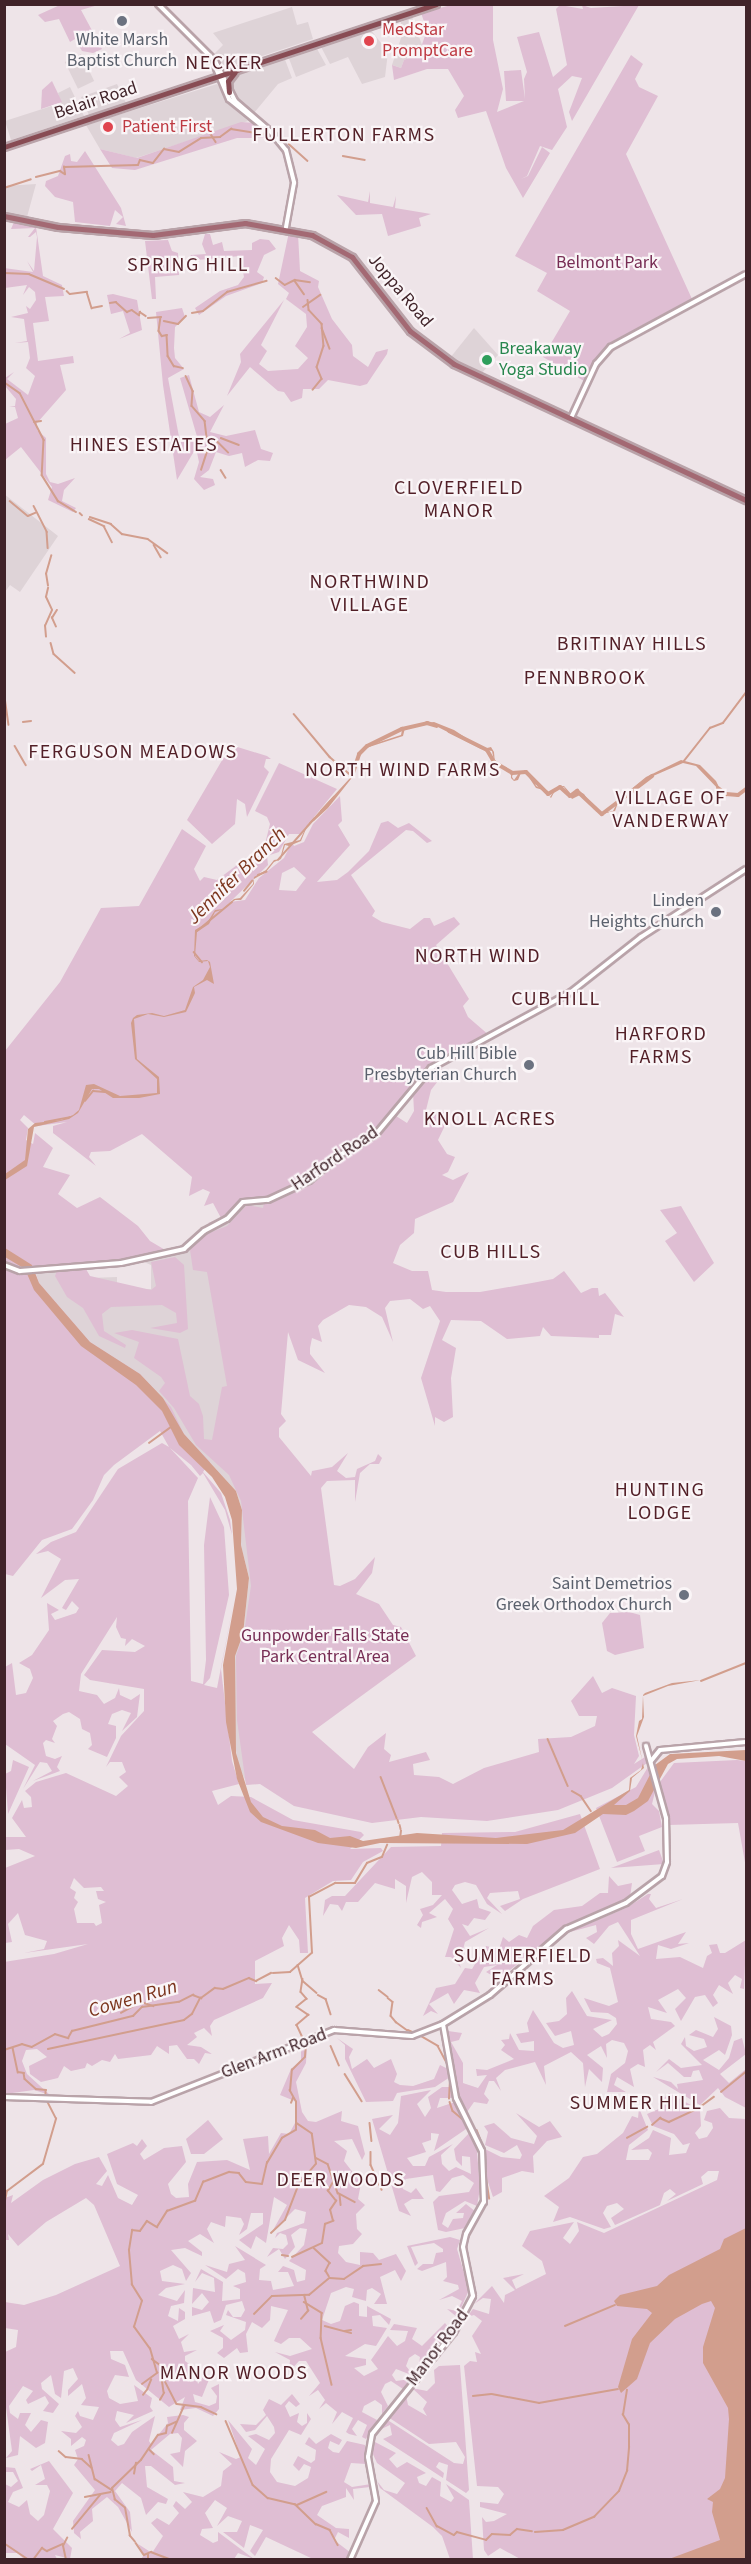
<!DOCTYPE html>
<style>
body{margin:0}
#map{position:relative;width:751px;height:2564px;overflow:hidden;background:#eee4e8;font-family:"Source Sans 3",sans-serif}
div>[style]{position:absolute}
.built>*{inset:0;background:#ded3d7;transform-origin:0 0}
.green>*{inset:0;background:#dfbed3}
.water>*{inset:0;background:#d29e8d}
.stream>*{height:1.5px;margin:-0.75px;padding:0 0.75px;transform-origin:0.75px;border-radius:0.75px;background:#d29e8d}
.river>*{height:4px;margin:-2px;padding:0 2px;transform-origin:2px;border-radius:2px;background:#d29e8d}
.roads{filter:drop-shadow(2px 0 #b9a3a9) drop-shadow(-2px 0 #b9a3a9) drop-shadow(0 2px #b9a3a9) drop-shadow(0 -2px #b9a3a9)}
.secondary>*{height:4px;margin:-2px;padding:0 2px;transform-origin:2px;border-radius:2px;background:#fff}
.primary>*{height:5px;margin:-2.5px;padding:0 2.5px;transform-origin:2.5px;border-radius:2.5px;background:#a36973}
.trunk>*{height:5px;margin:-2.5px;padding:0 2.5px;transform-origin:2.5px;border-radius:2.5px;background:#884c54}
.dots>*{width:16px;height:16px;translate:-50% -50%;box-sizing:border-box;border:3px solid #faf5f7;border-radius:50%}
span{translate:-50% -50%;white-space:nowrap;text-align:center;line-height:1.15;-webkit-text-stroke:4.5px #faf5f7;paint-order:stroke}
.health-label{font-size:18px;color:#be3a42}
.left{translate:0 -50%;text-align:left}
.worship-label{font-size:18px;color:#5b616d}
.right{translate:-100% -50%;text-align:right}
.street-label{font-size:18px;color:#402329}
.park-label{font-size:18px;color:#772d54}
.leisure-label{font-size:18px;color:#27864d}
.neighbourhood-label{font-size:20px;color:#521f27;letter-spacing:1.5px}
.water-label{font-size:20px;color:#7c351d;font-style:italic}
.frame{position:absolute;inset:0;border:6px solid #402329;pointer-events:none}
</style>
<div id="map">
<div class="built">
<i style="clip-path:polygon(292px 7px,297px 25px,308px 22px,313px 39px,223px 69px,219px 66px,213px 55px,223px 45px,213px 33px)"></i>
<i style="clip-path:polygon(412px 17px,422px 45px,419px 53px,404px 60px,401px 68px,392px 65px,401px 38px,401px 22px)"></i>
<i style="clip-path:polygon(371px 30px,388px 52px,385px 77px,362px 84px,348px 57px,330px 64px,320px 45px)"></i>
<i style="clip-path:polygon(316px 47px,326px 65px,296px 77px,288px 56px)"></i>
<i style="left:81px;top:54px;width:30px;height:18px;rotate:64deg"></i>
<i style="clip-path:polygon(284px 57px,292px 78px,278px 84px,254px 113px,238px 99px,230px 81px,234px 76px)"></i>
<i style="clip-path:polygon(117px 84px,126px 103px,89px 115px,81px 97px)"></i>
<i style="clip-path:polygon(217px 84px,234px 109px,248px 121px,136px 158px,100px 149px,86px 125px)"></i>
<i style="clip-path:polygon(70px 87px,84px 116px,11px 140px,5px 121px,61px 103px,58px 93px)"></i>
<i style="clip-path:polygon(36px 184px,27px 217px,5px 212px,5px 186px)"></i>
<i style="clip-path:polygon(474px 328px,498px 355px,481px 374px,450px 358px)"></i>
<i style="clip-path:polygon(4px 494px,58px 536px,20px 592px,10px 585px,5px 592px)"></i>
<i style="clip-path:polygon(251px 1202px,264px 1203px,264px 1264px,208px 1271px,267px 1618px,246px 1782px,237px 1762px,233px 1713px,235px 1647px,243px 1634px,249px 1578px,241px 1545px,242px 1510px,236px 1491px,184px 1434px,163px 1398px,140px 1374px,90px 1342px,39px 1283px,35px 1271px,69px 1267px,90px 1278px,117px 1277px,117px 1289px,151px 1289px,151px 1265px,144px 1262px,182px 1252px,208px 1230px,225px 1224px,243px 1204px)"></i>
</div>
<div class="green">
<i style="clip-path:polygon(60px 5px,98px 5px,81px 10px,102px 49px,93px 53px,82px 51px,75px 39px,70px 42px,59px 19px,45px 22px,38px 15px)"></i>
<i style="clip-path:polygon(451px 5px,493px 5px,493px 40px,503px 89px,497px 112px,524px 101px,506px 101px,504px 71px,521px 70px,525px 99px,524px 79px,527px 72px,517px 37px,539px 32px,553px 77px,567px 65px,556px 9px,560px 5px,583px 9px,582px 5px,591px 8px,639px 5px,572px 121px,569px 112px,582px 78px,572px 76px,558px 89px,567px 127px,552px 150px,540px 146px,527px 176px,521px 179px,528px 176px,542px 147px,550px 153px,523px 198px,506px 168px,486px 111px,458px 118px,455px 110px,464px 96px,448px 69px,427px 69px,394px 80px,392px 65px,401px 68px,404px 60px,419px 53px,427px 30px,421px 13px)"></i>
<i style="clip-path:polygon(631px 55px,643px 64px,635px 79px,639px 87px,658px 96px,626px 154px,692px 299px,615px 341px,594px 363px,584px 381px,543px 357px,570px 311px,537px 291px,547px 273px,515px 256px)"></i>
<i style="clip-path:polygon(52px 81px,62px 102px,41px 109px,42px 90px)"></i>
<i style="clip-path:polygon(241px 122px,255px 123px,273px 138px,237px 138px,135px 170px,112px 168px,100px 149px,137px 158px)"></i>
<i style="clip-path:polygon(85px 151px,121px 208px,126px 226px,116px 224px,123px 217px,115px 210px,110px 226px,75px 222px,73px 202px,55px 197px,45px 186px,46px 181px,58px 176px,65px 156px,70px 154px,71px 161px,77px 162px)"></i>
<i style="clip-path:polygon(370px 191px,370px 203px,393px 207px,396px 196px,395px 208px,431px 214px,419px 218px,421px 226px,388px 236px,382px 214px,356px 215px,337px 195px,368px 202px)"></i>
<i style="clip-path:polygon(14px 222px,36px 227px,43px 276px,62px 285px,64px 296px,45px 297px,49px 321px,33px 323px,38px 361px,73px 356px,74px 363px,60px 365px,66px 390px,37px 423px,37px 430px,46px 438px,46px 474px,50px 482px,58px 484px,75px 478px,64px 490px,62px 501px,76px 508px,73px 512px,48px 500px,52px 487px,21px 447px,5px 460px,5px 424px,18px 418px,15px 407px,9px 407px,15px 406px,16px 399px,5px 386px,5px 378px,14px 372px,7px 379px,28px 395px,35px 376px,26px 368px,30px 358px,28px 342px,15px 343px,27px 341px,24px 319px,11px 317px,28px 313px,26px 306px,30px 309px,36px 300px,35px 292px,29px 287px,23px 295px,27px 285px,5px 288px,4px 268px,33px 272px,27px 261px,34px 271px,37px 237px,36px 232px,30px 237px,28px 237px,35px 228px,11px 229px)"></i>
<i style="clip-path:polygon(289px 232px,298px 234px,300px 271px,319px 281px,318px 287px,332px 319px,352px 345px,353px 356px,368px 367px,376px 352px,388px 349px,387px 354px,367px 384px,360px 386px,328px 380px,319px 389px,303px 389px,302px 398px,291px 402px,284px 392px,278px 391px,250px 367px,227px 396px,241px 362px,240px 354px,284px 300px,261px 345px,267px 351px,259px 364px,268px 371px,298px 369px,308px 358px,295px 346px,307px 327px,306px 314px,286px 299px,289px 293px,278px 284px)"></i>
<i style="clip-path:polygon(205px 234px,210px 234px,213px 245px,222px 242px,224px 251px,252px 250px,252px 243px,260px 239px,269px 240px,276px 249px,264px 255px,257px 272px,264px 277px,262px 283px,226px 296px,199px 315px,195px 308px,220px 291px,238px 285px,244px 277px,240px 256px,187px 261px,191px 255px,206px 254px,202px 244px)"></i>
<i style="clip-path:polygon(168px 240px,172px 251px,178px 253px,179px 275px,155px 277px,156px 299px,152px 299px,145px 241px)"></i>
<i style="clip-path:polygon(113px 294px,137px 300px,142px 330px,119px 339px,130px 333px,123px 311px,111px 314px,107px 295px)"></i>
<i style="clip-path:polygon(182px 308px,185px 317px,175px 327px,174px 348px,175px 358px,184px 369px,168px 378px,180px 442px,198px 440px,180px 378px,189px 375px,199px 412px,210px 417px,224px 405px,210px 432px,226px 436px,255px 430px,261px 449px,273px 453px,270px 461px,258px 460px,245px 467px,242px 453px,229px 456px,216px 452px,209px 470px,200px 477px,213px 479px,215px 485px,204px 490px,194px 479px,199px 462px,196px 448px,177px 480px,163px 385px,156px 312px)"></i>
<i style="clip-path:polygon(231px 745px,267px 756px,271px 759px,266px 759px,264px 767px,269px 772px,247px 817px,245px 804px,237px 799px,235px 824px,212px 844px,187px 820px)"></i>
<i style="clip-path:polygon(evenodd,279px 763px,337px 789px,300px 834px,289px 834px,279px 852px,267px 856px,268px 865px,230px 902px,245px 900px,259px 878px,284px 858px,292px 842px,294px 846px,304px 842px,313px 824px,340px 796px,342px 821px,338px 825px,350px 845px,317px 882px,337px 880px,348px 872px,369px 851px,381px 823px,388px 821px,398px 828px,409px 823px,432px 841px,427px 843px,413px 831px,406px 830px,351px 875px,375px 911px,372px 916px,382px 922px,410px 929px,424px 918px,430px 918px,434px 926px,454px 917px,460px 924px,436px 945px,469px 999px,463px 1006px,468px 1017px,490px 1036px,426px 1070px,374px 1134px,344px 1151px,308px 1181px,269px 1198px,240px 1201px,222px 1220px,213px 1224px,208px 1223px,221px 1218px,213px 1203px,204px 1206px,210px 1192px,203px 1189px,189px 1196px,192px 1177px,142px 1134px,110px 1151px,91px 1152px,89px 1157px,96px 1166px,53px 1133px,53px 1126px,67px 1122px,37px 1126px,24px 1115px,20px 1120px,28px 1128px,26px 1140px,33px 1144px,35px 1133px,53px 1148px,43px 1167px,70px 1175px,58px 1194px,77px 1208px,100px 1197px,138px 1226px,150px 1241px,167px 1251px,127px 1262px,33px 1268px,39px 1283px,90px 1342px,140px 1374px,171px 1407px,184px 1434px,210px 1462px,203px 1472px,221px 1493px,230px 1520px,232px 1535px,225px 1510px,203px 1473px,200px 1476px,191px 1465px,170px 1448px,198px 1478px,188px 1501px,191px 1681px,203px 1684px,206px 1660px,204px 1545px,210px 1497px,224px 1527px,229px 1595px,210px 1678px,204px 1685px,217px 1688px,235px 1595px,221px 1669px,232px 1761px,239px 1784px,212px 1791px,218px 1805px,231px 1796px,251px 1797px,293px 1820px,361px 1832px,364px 1835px,350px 1849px,381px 1848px,383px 1851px,363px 1862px,351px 1880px,333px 1881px,305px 1898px,308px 1953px,300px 1953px,299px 1940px,289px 1925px,282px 1938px,284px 1946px,255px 1961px,255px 1984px,272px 1983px,263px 1998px,214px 2020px,210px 2026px,212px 2036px,204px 2028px,194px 2033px,197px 2037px,187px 2045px,201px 2047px,212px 2054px,205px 2053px,199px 2064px,194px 2059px,187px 2059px,177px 2045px,169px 2046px,169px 2054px,157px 2046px,151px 2055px,118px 2059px,115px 2054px,110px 2062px,102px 2060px,92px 2066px,87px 2063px,85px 2068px,71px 2071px,64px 2066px,58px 2078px,41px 2082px,30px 2074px,29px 2066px,47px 2057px,37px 2049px,26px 2050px,22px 2061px,27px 2074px,50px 2095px,34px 2090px,5px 2094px,4px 1962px,54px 1954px,88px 1944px,24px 1953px,44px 1949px,47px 1941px,25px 1935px,18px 1913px,8px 1924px,12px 1942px,5px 1943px,5px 1868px,35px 1856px,19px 1849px,5px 1850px,5px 1837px,26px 1837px,12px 1818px,22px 1800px,24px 1808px,32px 1807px,31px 1797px,25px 1791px,36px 1782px,66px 1773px,116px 1796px,128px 1786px,119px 1777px,126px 1772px,122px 1762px,110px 1762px,106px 1767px,121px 1736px,144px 1711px,144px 1689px,90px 1680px,84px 1675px,102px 1650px,135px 1652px,145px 1646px,132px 1639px,125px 1646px,126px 1639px,121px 1638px,116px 1627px,117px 1617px,81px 1674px,79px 1691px,97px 1695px,104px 1704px,115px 1698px,119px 1688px,120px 1695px,131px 1700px,140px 1694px,137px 1717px,122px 1731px,131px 1713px,122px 1710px,112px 1714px,108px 1724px,116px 1726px,116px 1738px,107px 1757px,88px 1749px,92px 1745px,90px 1733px,82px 1729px,80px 1719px,69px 1712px,63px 1714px,53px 1721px,57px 1726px,52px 1739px,55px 1743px,46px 1740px,43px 1743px,46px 1756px,55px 1759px,62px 1756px,57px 1767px,60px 1771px,33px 1781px,52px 1771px,47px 1763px,40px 1762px,23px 1789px,35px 1765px,5px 1744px,5px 1667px,12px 1663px,16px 1695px,26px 1693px,33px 1678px,30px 1669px,19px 1663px,32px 1655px,49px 1630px,47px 1603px,59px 1610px,51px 1614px,55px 1620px,76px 1613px,79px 1608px,72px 1601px,66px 1610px,62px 1608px,79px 1579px,65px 1580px,41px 1598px,61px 1559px,48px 1551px,36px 1554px,51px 1542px,76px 1532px,118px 1469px,162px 1443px,169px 1447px,160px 1431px,114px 1465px,104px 1475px,93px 1500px,72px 1529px,42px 1540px,13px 1576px,5px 1574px,5px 1051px,60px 982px,101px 908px,139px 906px,182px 829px,206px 846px,194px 869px,200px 881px,204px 877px,217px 880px,241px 862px,252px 861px,264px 848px,270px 824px,267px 817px,255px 811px,279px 763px,294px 867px,306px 878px,296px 891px,279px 890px,282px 873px,294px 867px,279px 763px,74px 1878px,84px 1888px,101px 1887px,104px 1891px,96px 1891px,98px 1899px,106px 1902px,99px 1905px,102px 1923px,96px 1926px,94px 1923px,77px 1923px,74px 1909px,78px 1902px,74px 1898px,76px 1892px,70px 1888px,74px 1878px)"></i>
<i style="clip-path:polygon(436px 1069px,441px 1068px,445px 1072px,431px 1090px,426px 1110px,430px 1114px,441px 1111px,450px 1115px,438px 1140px,447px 1154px,455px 1157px,448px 1172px,442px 1175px,453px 1180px,469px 1172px,453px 1202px,415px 1219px,414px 1233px,400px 1245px,393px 1263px,412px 1271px,428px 1271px,432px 1290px,446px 1292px,480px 1292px,532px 1283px,553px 1279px,564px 1271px,581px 1293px,592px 1288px,598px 1288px,599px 1296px,605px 1293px,624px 1317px,615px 1314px,611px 1335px,599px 1335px,599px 1338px,551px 1336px,543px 1327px,540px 1336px,507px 1339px,481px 1321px,451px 1320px,442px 1340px,456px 1348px,451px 1378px,453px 1417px,444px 1422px,435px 1417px,435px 1426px,421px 1378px,440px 1321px,430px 1306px,423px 1309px,410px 1299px,390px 1301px,385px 1308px,393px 1342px,382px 1317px,366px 1307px,349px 1305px,323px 1320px,318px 1326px,322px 1342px,312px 1338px,310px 1348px,310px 1354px,325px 1373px,298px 1360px,288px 1332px,281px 1414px,286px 1421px,279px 1428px,279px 1437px,311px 1476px,312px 1471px,332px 1467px,348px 1453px,337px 1471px,346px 1478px,355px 1477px,357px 1469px,375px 1461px,378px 1454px,382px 1458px,379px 1464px,370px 1464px,360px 1473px,355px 1502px,355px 1480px,327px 1481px,321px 1488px,334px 1585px,340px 1586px,355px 1579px,375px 1557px,372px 1573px,356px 1594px,379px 1604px,393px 1625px,401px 1627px,416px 1656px,312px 1732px,354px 1769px,368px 1747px,386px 1733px,384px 1749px,391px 1755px,389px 1762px,426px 1752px,430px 1760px,413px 1764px,414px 1775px,439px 1777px,453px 1784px,484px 1768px,539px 1752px,538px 1739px,571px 1737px,595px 1726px,597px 1716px,579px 1716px,571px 1701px,593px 1676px,602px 1693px,612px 1688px,636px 1696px,634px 1735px,639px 1756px,634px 1764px,645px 1757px,647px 1763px,612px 1788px,558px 1810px,487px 1821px,421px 1817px,372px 1823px,294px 1806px,260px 1784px,246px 1785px,237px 1720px,236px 1656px,244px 1633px,251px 1586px,241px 1501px,229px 1475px,196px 1445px,174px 1408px,159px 1391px,165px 1383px,161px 1377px,134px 1358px,139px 1342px,114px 1333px,132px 1330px,178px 1339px,190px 1396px,199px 1404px,203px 1416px,204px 1439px,212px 1440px,222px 1387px,227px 1386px,207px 1272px,193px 1270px,190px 1250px,204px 1235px,227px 1226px,247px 1205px,263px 1208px,264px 1203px,303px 1188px,337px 1159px,379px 1137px,396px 1116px,407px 1123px,414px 1111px,413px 1093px)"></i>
<i style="clip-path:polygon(681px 1206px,714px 1263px,694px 1282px,665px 1241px,677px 1233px,660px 1210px)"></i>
<i style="clip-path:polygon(175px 1257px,184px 1265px,188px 1329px,180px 1333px,150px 1328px,177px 1323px,176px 1313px,162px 1305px,111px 1307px,102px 1314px,104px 1331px,126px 1345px,125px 1348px,99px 1336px,83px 1308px,67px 1297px,55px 1276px,57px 1271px,86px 1269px,90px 1276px,151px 1290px,156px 1286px,151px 1262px)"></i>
<i style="clip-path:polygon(629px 1612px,640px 1615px,644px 1648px,615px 1655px,607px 1651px,602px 1623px,610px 1613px)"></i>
<i style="clip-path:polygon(13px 1760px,29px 1767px,8px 1814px,5px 1774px,11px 1771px)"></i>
<i style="clip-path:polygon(737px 1760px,746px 1761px,746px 1868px,738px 1823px,669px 1825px,660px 1782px,674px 1763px)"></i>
<i style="clip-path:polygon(648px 1767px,656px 1788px,652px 1804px,659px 1811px,662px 1827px,639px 1836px,645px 1851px,617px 1862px,596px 1808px,636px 1787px)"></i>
<i style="clip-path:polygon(580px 1814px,600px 1869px,523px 1899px,505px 1911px,500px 1906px,520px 1899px,518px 1891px,490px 1893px,487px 1898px,502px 1914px,487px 1904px,476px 1885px,465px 1882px,455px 1885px,452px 1890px,462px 1904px,477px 1899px,479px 1908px,491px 1912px,485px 1920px,474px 1918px,468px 1926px,462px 1924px,470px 1936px,489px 1928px,465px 1942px,462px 1953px,466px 1961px,457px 1956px,461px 1968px,451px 1957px,445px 1957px,454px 1929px,448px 1919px,453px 1909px,445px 1899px,429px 1913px,437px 1917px,422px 1922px,421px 1928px,417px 1925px,423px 1915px,420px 1909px,433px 1905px,442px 1895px,432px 1895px,432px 1882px,422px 1872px,412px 1877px,406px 1903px,406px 1886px,395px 1879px,395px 1889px,375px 1883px,358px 1902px,346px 1902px,342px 1911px,338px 1905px,330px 1904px,323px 1916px,325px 1900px,332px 1896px,345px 1896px,391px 1847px,441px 1846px,442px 1833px,515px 1832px)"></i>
<i style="clip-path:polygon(659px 1850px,664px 1864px,611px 1868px)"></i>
<i style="clip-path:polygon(609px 1876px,618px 1886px,632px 1883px,630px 1897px,570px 1923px,506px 1973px,493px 1976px,486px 1972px,497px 1965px,484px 1967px,475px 1983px,480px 1993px,464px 1990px,454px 2004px,448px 1993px,429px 2004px,438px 2014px,431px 2011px,423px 2016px,436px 1988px,455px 1984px,465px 1968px,472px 1969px,486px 1946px,499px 1949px,503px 1937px,509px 1942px,519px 1935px,527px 1938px,533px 1926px,554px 1910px,582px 1906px,600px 1893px,608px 1893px)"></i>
<i style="clip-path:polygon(648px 1894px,651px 1894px,649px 1899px,656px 1908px,683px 1899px,631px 1920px,631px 1934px,638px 1949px,686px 1932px,678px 1944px,689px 1943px,671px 1949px,658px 1945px,656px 1959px,680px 1957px,703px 1968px,707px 1956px,712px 1953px,709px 1945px,717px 1944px,720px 1953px,725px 1953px,746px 1940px,744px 1989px,740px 1988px,742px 1979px,735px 1975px,728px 1983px,733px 1994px,719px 1985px,713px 1995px,718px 2003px,713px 2007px,705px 1995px,695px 1997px,681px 2021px,675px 2009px,686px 1998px,678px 1989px,658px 2000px,667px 2013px,648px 2007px,651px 2019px,671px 2022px,675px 2026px,653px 2042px,656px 2050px,650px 2045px,643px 2050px,645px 2067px,638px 2064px,630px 2069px,634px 2087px,617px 2077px,614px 2085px,626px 2092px,607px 2092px,611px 2074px,625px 2063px,628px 2051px,624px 2043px,612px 2040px,606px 2044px,607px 2058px,601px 2046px,587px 2055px,603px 2068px,602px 2082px,589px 2069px,585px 2087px,583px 2063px,571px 2052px,544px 2066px,546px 2085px,535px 2062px,505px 2070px,496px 2078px,501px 2091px,494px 2081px,489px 2081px,484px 2094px,489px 2100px,487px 2104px,474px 2102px,467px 2112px,460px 2100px,448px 2031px,462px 2033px,459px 2040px,451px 2042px,463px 2063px,463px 2083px,478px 2088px,487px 2075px,477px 2076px,476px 2069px,487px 2070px,514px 2059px,501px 2050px,505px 2045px,501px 2040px,509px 2039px,510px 2033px,519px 2050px,534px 2051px,534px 2041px,521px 2043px,516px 2034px,529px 2032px,527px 2023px,533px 2010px,554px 2043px,563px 2048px,574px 2045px,571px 2031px,555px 2036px,546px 2023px,559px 2021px,567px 2014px,566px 1998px,572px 1991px,587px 2016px,612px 2020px,593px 2029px,602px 2037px,609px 2034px,617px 2024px,616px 2018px,608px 2013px,591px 2012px,584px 1998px,609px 2006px,618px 2002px,610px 1968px,597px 1963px,596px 1959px,603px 1958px,613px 1966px,612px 1953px,619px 1946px,618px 1940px,640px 1956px,618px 1922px,609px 1926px,594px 1944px,586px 1938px,597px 1932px,596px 1925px,566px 1933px,626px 1908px)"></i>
<i style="clip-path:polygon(714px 2017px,731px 2026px,732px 2035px,725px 2055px,719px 2050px,703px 2060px,719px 2070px,729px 2058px,734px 2041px,742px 2038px,746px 2054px,720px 2074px,729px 2083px,746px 2069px,746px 2108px,725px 2097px,718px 2088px,700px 2105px,653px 2077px,671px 2082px,678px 2089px,677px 2084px,703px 2080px,699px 2070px,693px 2071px,691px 2077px,684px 2077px,668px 2063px,656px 2072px,669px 2059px,681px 2068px,702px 2065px,681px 2044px,685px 2037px,686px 2046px,694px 2051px,707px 2047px,704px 2039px,689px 2035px,696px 2030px,713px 2037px,718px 2029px)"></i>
<i style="clip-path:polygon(337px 2038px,353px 2049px,349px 2057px,352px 2069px,367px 2059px,374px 2068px,391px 2059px,397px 2074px,394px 2082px,400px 2085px,413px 2086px,434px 2079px,440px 2065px,448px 2069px,450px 2077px,435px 2087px,397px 2093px,393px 2101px,366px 2102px,345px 2059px,345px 2045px)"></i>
<i style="clip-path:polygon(307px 2044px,306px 2063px,296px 2082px,302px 2112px,308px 2121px,316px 2122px,342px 2111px,341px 2121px,358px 2126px,365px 2154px,362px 2160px,352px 2139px,334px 2141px,347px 2151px,344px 2161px,361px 2183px,358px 2199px,365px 2205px,356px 2214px,357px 2229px,362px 2234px,353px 2244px,339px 2246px,338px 2253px,346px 2262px,360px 2265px,360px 2252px,373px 2253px,379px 2260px,396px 2254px,406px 2271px,401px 2281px,395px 2270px,380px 2277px,387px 2304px,374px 2304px,381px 2294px,372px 2288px,367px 2290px,366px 2301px,352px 2297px,354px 2289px,346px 2287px,331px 2293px,322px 2320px,331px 2324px,340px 2321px,345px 2306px,354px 2302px,359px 2304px,359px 2316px,367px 2317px,367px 2306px,391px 2319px,389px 2325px,380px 2315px,372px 2316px,373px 2326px,387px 2328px,376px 2346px,365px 2344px,345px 2356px,366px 2359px,366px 2365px,354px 2368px,364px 2376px,378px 2369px,371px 2360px,388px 2336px,397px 2346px,405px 2341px,408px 2331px,390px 2330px,394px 2324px,417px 2328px,412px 2339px,422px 2346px,445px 2323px,451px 2331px,418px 2371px,420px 2357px,415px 2354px,409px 2358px,406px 2366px,414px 2376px,396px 2369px,392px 2375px,396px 2381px,411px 2379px,403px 2389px,391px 2381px,385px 2384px,381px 2392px,388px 2406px,382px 2414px,382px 2405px,375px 2400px,364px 2406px,362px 2412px,377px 2420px,366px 2439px,362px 2437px,367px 2425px,358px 2420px,352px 2429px,357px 2436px,349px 2434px,346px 2432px,353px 2418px,342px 2412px,332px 2424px,337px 2412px,326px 2403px,319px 2409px,325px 2400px,318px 2390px,309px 2396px,320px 2383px,306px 2361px,299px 2361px,289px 2372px,290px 2360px,275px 2352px,290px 2356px,312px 2349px,300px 2338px,289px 2338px,281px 2344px,274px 2341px,288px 2310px,271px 2306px,270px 2320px,262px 2328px,252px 2322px,246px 2334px,248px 2352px,240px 2353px,237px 2348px,224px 2358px,217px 2353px,223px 2348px,223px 2338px,210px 2331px,224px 2325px,220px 2331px,231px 2340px,245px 2330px,246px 2322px,226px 2315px,228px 2310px,233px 2317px,241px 2317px,245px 2310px,242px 2301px,226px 2305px,221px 2320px,214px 2323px,210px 2311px,192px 2316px,192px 2307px,202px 2310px,209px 2302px,202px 2293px,192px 2304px,193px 2288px,215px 2292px,214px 2278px,202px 2273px,195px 2282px,201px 2269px,223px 2282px,222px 2301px,240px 2299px,240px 2289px,233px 2286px,246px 2282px,245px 2273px,238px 2269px,226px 2279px,205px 2265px,227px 2272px,229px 2264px,245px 2260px,235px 2246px,266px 2265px,260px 2269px,259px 2280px,271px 2281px,273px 2290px,294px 2286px,288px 2272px,278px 2272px,283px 2266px,294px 2270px,297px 2282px,305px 2280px,306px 2270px,289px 2261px,304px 2245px,307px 2229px,300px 2228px,291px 2235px,295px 2247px,285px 2259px,279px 2249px,267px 2257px,273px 2248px,283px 2249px,288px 2244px,286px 2235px,280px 2233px,275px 2238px,277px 2233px,304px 2223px,306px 2212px,295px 2209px,272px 2232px,287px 2205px,274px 2197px,266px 2243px,256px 2236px,251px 2249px,239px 2240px,263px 2224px,263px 2213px,251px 2213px,247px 2229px,239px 2235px,244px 2224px,241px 2218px,226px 2216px,225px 2227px,211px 2222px,207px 2229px,214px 2243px,200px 2234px,188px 2241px,202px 2252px,202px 2256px,185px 2248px,171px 2250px,191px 2273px,186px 2281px,182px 2269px,173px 2265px,160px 2271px,162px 2281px,185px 2284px,166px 2288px,158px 2295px,177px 2301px,185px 2290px,184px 2303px,171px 2306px,168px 2316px,178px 2321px,179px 2308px,185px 2312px,185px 2319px,173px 2326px,179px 2339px,189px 2334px,181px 2342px,184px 2352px,197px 2350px,185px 2356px,185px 2361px,192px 2366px,190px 2382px,197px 2380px,198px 2384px,203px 2377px,202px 2367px,210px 2377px,202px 2397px,193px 2394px,195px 2402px,209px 2406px,216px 2403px,217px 2396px,211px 2388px,219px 2384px,219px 2409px,213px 2416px,196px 2408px,180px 2410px,185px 2397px,169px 2407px,136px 2380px,123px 2351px,110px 2351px,111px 2359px,125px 2365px,129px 2377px,115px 2375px,107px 2391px,109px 2398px,120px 2404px,138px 2401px,134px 2385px,152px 2398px,150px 2407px,153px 2411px,126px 2423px,134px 2415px,117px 2411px,115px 2420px,120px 2427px,142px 2420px,114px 2433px,111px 2440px,118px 2446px,124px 2444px,132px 2432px,155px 2416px,149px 2441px,151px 2444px,168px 2423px,167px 2417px,183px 2415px,189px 2417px,184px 2423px,184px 2430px,197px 2441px,185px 2451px,183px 2467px,170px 2454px,180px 2452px,182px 2438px,178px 2433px,170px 2434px,151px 2450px,173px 2467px,174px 2481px,185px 2483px,175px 2485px,151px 2466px,145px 2466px,147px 2487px,168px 2499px,166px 2504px,158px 2502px,146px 2515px,141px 2498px,122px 2483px,115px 2491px,130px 2512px,132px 2532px,118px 2507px,107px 2497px,92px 2509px,93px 2521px,80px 2532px,81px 2539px,74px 2533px,73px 2521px,95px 2490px,74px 2465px,78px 2459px,75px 2450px,84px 2446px,86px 2440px,82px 2437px,71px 2446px,71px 2439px,61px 2431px,76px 2433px,82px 2427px,75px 2416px,78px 2411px,80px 2416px,93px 2420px,99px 2407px,81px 2405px,86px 2398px,82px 2384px,68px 2396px,68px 2390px,78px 2379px,73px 2368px,64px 2371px,61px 2398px,55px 2394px,51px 2375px,41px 2383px,42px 2389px,59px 2404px,53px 2413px,43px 2411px,49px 2403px,45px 2396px,28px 2404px,26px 2400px,33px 2391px,23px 2386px,9px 2406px,10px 2413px,18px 2419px,20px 2413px,31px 2413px,25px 2425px,31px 2432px,41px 2420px,48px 2422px,45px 2443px,36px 2448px,20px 2436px,18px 2455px,6px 2458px,12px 2451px,5px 2400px,5px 2352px,16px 2347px,18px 2330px,5px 2328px,5px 2302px,24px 2305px,56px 2295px,120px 2266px,94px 2205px,86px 2198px,46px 2222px,18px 2246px,8px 2234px,9px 2240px,5px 2240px,5px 2198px,13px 2195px,11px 2203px,43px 2180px,75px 2164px,99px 2157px,107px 2171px,96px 2184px,102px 2186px,108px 2175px,118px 2198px,132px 2205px,138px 2195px,117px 2184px,107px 2154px,133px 2143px,137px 2146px,142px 2139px,147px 2146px,140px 2154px,144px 2160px,164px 2148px,182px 2146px,186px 2162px,168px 2184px,171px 2194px,176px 2198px,189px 2197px,188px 2184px,197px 2162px,227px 2160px,250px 2170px,243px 2139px,268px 2136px,269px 2154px,281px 2133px,289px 2134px,295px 2123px,297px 2102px,280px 2095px,291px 2069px,301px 2060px,301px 2047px)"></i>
<i style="clip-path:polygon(442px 2087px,452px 2087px,454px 2098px,440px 2098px,437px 2108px,455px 2102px,469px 2127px,434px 2151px,439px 2134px,431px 2133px,431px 2140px,422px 2143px,426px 2152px,407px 2158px,413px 2166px,425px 2166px,429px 2157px,453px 2144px,441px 2155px,442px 2164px,449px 2171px,456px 2167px,471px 2174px,470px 2157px,462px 2156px,462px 2166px,456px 2160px,454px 2149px,471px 2131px,476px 2139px,480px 2188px,477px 2206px,465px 2201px,446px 2213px,442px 2224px,448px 2228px,453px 2219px,463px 2218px,464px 2213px,456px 2213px,466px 2204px,476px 2212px,465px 2228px,446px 2232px,438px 2230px,433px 2202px,439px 2196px,469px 2192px,474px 2183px,463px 2175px,452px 2178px,440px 2192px,436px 2191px,433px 2175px,406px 2179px,401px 2183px,403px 2189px,411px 2193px,416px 2188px,424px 2199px,412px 2199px,404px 2204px,411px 2216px,399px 2211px,372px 2119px,393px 2115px,379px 2129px,390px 2135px,398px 2123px,401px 2096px,431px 2090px,417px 2104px,425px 2117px,431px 2108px,428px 2097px)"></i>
<i style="clip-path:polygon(669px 2093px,700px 2110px,701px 2126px,695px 2133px,699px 2139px,707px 2137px,713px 2128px,712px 2123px,704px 2120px,707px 2111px,720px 2108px,729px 2118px,746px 2119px,746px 2559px,522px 2560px,500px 2548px,488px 2556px,484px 2550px,482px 2517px,486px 2522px,494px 2521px,507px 2514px,480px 2507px,480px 2502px,498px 2504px,504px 2494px,498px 2487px,477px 2486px,464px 2366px,470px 2361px,477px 2362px,475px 2352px,481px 2354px,472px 2336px,482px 2321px,474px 2315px,467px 2317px,473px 2309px,489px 2314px,491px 2299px,483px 2298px,474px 2304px,492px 2286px,504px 2303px,505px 2295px,515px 2290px,503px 2278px,524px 2274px,512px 2280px,516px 2289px,546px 2274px,542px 2261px,522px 2246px,530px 2231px,574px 2222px,563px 2238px,570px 2244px,579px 2231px,577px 2222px,604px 2233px,717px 2180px,719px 2171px,708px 2171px,701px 2177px,703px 2184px,667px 2201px,676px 2194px,670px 2189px,664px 2193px,660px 2205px,615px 2225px,611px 2218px,624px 2209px,617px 2203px,607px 2206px,603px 2213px,611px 2227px,604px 2229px,570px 2217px,553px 2222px,559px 2207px,544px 2196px,569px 2178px,583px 2157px,597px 2154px,623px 2133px,632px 2116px,638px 2118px,639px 2108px,648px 2130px,629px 2145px,626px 2160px,649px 2160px,652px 2153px,648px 2149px,631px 2150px,649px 2138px,653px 2130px,671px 2138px,669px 2155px,686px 2153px,690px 2143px,683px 2145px,674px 2134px,653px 2126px,647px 2114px,661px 2108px,658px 2104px)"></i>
<i style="clip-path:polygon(516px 2113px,539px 2127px,550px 2121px,562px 2137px,547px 2141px,533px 2156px,534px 2173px,522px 2171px,502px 2178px,502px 2192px,493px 2197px,487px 2179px,485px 2149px,501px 2157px,520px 2159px,522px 2155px,517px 2145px,504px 2153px,485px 2145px,488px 2132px,484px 2126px,494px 2123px,511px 2138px,534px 2144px,537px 2136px)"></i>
<i style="clip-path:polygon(208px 2120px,223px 2139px,204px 2154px,191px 2154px,186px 2139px)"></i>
<i style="clip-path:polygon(450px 2237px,460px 2240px,457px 2249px,469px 2290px,457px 2317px,447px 2309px,457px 2311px,462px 2301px,452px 2296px,439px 2300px,459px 2289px,458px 2285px,443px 2281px,447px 2277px,446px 2262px,422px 2271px,417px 2269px,423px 2264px,433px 2264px,436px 2253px,443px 2252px,443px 2249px,434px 2243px,411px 2247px,418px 2263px,415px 2266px,407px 2246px)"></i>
<i style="clip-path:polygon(460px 2365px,469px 2490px,466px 2493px,446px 2480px,448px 2465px,439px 2462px,436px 2467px,444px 2473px,443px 2478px,383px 2439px,392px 2435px,390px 2425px,377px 2431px,386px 2419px,454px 2463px,463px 2464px,465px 2457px,456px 2442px,429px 2444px,388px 2417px,406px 2395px,408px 2405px,427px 2416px,423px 2409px,427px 2402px,412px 2388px,427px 2391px,435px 2383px,434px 2370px,439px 2366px)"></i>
<i style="clip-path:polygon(292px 2394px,300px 2404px,296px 2407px,289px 2401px,285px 2406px,290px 2417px,299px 2413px,297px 2422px,302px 2426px,307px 2423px,307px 2413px,311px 2419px,301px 2435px,289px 2430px,271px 2459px,270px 2472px,277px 2482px,295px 2486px,308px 2478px,311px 2467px,304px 2464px,299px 2471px,293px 2465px,298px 2456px,311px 2463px,315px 2460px,316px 2450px,305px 2444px,309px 2437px,316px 2444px,331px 2434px,342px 2440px,339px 2445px,330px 2441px,328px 2448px,333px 2452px,339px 2453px,347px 2441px,365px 2445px,366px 2464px,351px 2463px,344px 2482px,352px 2487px,371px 2484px,373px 2497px,370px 2487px,353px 2489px,354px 2500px,346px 2488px,346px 2497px,322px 2506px,317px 2515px,336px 2528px,349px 2529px,349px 2538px,338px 2532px,334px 2540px,351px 2553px,348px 2559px,313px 2559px,266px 2537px,255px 2556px,250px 2551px,263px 2530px,250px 2525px,244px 2548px,223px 2532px,237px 2532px,242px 2521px,228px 2516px,217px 2526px,227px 2508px,215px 2500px,205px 2513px,213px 2528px,202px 2529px,200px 2535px,213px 2543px,218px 2541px,218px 2532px,254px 2559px,238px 2553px,234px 2559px,141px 2559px,144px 2555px,138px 2544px,152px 2553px,163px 2536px,151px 2523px,157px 2518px,169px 2525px,179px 2513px,173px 2506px,176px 2501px,185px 2509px,192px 2502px,183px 2492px,203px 2497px,221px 2486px,223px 2471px,232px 2464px,219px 2452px,236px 2459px,241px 2457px,228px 2420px,252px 2449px,248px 2458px,256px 2465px,265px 2449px,248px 2436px,256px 2434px,269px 2440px,275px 2433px,274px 2427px,267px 2416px,255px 2430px,246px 2432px,240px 2424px,256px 2425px,266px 2415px,263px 2410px,269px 2399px,281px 2405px)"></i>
<i style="clip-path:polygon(375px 2442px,396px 2453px,389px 2459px,397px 2468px,407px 2462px,426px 2473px,417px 2477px,419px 2483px,426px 2486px,432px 2477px,441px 2482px,440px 2496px,451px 2502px,454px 2498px,446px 2484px,469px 2500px,473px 2559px,450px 2559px,442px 2536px,433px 2527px,380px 2488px,377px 2481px,384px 2490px,397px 2494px,405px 2483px,377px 2463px,372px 2452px)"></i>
<i style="clip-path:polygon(49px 2461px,73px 2493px,53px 2529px,72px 2548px,70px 2559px,55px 2555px,57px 2559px,24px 2559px,17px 2553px,6px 2553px,5px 2484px,11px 2487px,18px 2481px,13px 2472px,5px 2472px,5px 2467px,15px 2468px,23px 2488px,13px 2492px,8px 2502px,19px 2507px,27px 2500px,30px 2514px,38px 2521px,44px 2515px,50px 2491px,47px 2485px,35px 2485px,45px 2479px,41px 2465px,32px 2471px,30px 2469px)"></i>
</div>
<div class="water">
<i style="clip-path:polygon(434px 722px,454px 730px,483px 749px,491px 747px,494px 752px,495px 764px,506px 767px,511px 771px,513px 773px,512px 777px,514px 780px,519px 773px,526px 770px,534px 778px,536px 786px,548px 791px,550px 797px,557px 787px,564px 786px,571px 794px,580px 792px,584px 794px,595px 811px,602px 813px,613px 811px,619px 799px,646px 777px,681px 760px,700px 765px,716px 781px,722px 793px,696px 766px,683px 763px,644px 780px,619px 800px,615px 811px,602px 814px,595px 811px,582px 794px,572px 799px,564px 787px,557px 787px,551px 798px,550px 797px,547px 791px,536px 788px,526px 773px,521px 773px,518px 780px,514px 781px,511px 778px,511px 771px,495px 765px,492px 751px,481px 749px,432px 724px,405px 728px,403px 736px,366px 748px,358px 755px,357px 764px,351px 779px,328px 808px,314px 821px,308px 824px,301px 841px,289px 846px,285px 845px,281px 859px,274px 862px,266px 872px,254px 879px,254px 884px,241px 900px,235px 900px,224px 909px,215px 912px,209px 924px,197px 932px,195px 956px,199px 961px,207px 960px,210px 962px,214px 984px,207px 980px,194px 987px,195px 993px,186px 1012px,164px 1017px,148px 1014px,134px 1019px,137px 1059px,159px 1077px,160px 1094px,139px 1098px,113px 1098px,99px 1089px,92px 1089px,78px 1113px,69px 1119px,34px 1127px,27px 1166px,5px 1180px,5px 1174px,25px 1160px,28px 1129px,35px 1123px,61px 1120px,73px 1115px,79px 1110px,86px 1085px,94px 1084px,120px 1096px,157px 1093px,157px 1079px,135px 1059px,131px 1023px,133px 1018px,137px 1015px,152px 1013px,164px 1016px,185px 1010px,193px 987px,203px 980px,210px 967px,208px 961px,199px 962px,194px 956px,195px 930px,207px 923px,215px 910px,223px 909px,234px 899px,240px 898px,253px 884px,254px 877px,266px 870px,274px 860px,280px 859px,284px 844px,300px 840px,307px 825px,350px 778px,358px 755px,360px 751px,370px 745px,401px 735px,402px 730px,406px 727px)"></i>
<i style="clip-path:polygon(5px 1248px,32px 1265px,39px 1283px,90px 1342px,140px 1374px,163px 1398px,184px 1434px,236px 1491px,242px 1510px,241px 1545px,249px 1578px,243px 1634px,235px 1656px,236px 1753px,251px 1802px,263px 1817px,282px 1826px,315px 1830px,330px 1838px,350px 1836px,363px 1841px,417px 1833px,496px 1838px,563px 1830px,629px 1790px,630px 1778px,641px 1770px,643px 1763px,636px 1736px,639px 1721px,642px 1719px,643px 1695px,645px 1693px,672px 1683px,701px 1680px,668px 1686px,643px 1696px,644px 1717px,637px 1736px,644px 1768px,632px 1778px,630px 1791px,614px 1805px,626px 1805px,638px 1798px,655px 1765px,670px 1754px,746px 1750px,746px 1761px,719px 1756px,677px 1759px,668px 1764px,648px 1801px,634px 1811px,626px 1815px,603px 1814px,575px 1833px,527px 1844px,380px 1843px,356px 1848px,318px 1843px,261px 1822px,250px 1812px,237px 1779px,226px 1722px,223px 1665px,237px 1589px,232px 1520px,225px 1497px,212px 1477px,179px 1445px,162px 1411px,136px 1385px,81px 1346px,34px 1290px,25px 1269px,5px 1257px)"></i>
<i style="clip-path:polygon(746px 2228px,746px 2559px,669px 2559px,720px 2540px,712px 2512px,713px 2502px,707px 2499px,720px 2489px,725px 2478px,729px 2419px,728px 2408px,703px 2363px,703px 2347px,715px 2308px,711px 2301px,702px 2304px,675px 2319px,650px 2343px,637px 2379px,621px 2393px,618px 2387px,632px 2339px,652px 2313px,647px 2309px,617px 2306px,614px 2301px,620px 2295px,657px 2286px,669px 2275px,720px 2249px,724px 2239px)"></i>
</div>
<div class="stream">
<i style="left:209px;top:131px;width:13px;rotate:58deg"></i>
<i style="left:289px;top:144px;width:25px;rotate:42deg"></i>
<i style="left:343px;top:156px;width:22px;rotate:10deg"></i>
<i style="left:36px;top:177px;width:25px;rotate:-14deg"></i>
<i style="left:60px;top:171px;width:6px;rotate:31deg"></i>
<i style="left:65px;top:174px;width:7px;rotate:-98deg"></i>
<i style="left:64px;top:167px;width:74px;rotate:-1.5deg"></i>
<i style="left:138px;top:165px;width:5px;rotate:-68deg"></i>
<i style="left:140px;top:160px;width:13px;rotate:13deg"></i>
<i style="left:153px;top:163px;width:18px;rotate:-52deg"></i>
<i style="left:164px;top:149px;width:15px;rotate:11deg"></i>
<i style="left:179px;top:152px;width:26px;rotate:-32deg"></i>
<i style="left:201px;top:138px;width:19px;rotate:-3deg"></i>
<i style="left:220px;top:137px;width:14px;rotate:-36deg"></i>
<i style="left:231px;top:129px;width:33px;rotate:9deg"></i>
<i style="left:4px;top:188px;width:28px;rotate:-18deg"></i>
<i style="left:4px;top:273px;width:25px;rotate:2deg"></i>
<i style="left:29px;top:274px;width:38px;rotate:23deg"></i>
<i style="left:276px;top:278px;width:11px;rotate:38deg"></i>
<i style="left:285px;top:285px;width:11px;rotate:-27deg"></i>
<i style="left:295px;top:280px;width:15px;rotate:8deg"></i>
<i style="left:295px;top:281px;width:16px;rotate:55deg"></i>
<i style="left:67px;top:291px;width:4px;rotate:45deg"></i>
<i style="left:70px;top:294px;width:17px;rotate:-7deg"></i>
<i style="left:87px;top:292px;width:17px;rotate:73deg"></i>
<i style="left:92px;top:308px;width:10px;rotate:-11deg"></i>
<i style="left:308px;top:300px;width:10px;rotate:84deg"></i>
<i style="left:309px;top:310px;width:19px;rotate:47deg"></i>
<i style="left:322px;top:324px;width:22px;rotate:85deg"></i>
<i style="left:324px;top:346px;width:22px;rotate:108deg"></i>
<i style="left:317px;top:367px;width:13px;rotate:67deg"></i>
<i style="left:322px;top:379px;width:14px;rotate:129deg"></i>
<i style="left:110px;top:303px;width:6px;rotate:-9deg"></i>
<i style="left:116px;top:302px;width:15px;rotate:42deg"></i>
<i style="left:127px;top:312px;width:5px;rotate:-22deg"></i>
<i style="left:132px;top:310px;width:9px;rotate:36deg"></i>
<i style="left:139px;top:315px;width:3px;rotate:-72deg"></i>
<i style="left:140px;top:312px;width:7px;rotate:34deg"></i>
<i style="left:303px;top:307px;width:21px;rotate:-35deg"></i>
<i style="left:192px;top:313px;width:11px;rotate:-10deg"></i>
<i style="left:203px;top:311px;width:31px;rotate:-38deg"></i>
<i style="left:227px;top:292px;width:41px;rotate:-15.8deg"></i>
<i style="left:148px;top:318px;width:13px;rotate:-4deg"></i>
<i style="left:161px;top:317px;width:14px;rotate:98deg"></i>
<i style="left:159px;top:331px;width:6px;rotate:59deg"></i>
<i style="left:162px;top:336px;width:5px;rotate:-11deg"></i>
<i style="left:167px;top:335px;width:21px;rotate:87deg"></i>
<i style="left:168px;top:356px;width:12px;rotate:59deg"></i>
<i style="left:174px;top:366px;width:9px;rotate:13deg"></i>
<i style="left:164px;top:321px;width:14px;rotate:12deg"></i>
<i style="left:178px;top:324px;width:11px;rotate:-45deg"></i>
<i style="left:322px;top:328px;width:22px;rotate:69deg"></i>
<i style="left:186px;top:376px;width:17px;rotate:65deg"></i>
<i style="left:193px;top:391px;width:15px;rotate:94deg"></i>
<i style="left:192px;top:406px;width:20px;rotate:49deg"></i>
<i style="left:205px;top:421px;width:16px;rotate:83deg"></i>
<i style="left:4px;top:382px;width:19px;rotate:35deg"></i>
<i style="left:20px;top:393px;width:53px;rotate:62.9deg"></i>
<i style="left:44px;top:440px;width:35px;rotate:93deg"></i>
<i style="left:42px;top:475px;width:31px;rotate:58deg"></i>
<i style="left:58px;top:501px;width:21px;rotate:31deg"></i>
<i style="left:34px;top:422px;width:7px;rotate:-8deg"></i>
<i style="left:221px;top:438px;width:19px;rotate:21deg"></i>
<i style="left:217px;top:441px;width:16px;rotate:45deg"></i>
<i style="left:214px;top:442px;width:5px;rotate:68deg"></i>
<i style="left:201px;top:470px;width:20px;rotate:-72deg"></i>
<i style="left:221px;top:470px;width:9px;rotate:58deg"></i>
<i style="left:10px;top:501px;width:23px;rotate:40deg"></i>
<i style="left:28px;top:516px;width:8px;rotate:-23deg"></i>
<i style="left:34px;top:506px;width:29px;rotate:63deg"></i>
<i style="left:47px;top:532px;width:16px;rotate:86deg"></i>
<i style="left:80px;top:513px;width:3px;rotate:45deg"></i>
<i style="left:90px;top:517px;width:22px;rotate:18deg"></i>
<i style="left:111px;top:524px;width:15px;rotate:42deg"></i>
<i style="left:122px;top:534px;width:26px;rotate:11deg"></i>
<i style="left:148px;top:539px;width:24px;rotate:36deg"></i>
<i style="left:89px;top:519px;width:17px;rotate:25deg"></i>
<i style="left:104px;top:526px;width:18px;rotate:63deg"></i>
<i style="left:154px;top:545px;width:14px;rotate:60deg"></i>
<i style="left:48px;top:586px;width:12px;rotate:-99deg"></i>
<i style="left:46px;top:574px;width:19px;rotate:-74deg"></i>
<i style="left:56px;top:627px;width:10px;rotate:-114deg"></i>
<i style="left:52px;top:618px;width:9px;rotate:-58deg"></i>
<i style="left:46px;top:637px;width:11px;rotate:-95deg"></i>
<i style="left:45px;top:626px;width:17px;rotate:-66deg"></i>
<i style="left:52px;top:610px;width:14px;rotate:-115deg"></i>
<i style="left:46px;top:597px;width:9px;rotate:-77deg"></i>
<i style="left:51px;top:643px;width:11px;rotate:75deg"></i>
<i style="left:54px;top:654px;width:28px;rotate:42deg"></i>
<i style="left:4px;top:690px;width:35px;rotate:82deg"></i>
<i style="left:294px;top:714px;width:56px;rotate:50.1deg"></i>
<i style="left:330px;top:757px;width:29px;rotate:41deg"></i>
<i style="left:23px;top:722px;width:8px;rotate:-7deg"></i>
<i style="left:15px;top:746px;width:22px;rotate:60deg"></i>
<i style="left:684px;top:761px;width:42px;rotate:-51.8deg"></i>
<i style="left:710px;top:728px;width:14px;rotate:-21deg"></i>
<i style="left:723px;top:723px;width:38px;rotate:-53deg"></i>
<i style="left:321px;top:811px;width:19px;rotate:-47deg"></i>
<i style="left:278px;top:860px;width:55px;rotate:-48.7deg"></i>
<i style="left:258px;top:875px;width:9px;rotate:-21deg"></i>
<i style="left:244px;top:891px;width:13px;rotate:-51deg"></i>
<i style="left:197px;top:931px;width:45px;rotate:-39.6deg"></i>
<i style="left:194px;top:952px;width:13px;rotate:51deg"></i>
<i style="left:85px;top:1101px;width:13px;rotate:-51deg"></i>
<i style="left:93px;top:1091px;width:12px;rotate:5deg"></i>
<i style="left:45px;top:1122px;width:25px;rotate:-11deg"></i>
<i style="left:149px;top:1443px;width:29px;rotate:-36deg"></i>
<i style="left:701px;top:1681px;width:48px;rotate:-21.8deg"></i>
<i style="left:548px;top:1739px;width:51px;rotate:66.9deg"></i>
<i style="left:381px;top:1777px;width:44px;rotate:68.7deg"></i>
<i style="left:572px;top:1791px;width:10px;rotate:29deg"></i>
<i style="left:581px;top:1796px;width:18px;rotate:56deg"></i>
<i style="left:398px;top:1820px;width:3px;rotate:72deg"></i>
<i style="left:400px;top:1825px;width:4px;rotate:76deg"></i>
<i style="left:400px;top:1839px;width:8px;rotate:-83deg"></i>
<i style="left:298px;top:1965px;width:17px;rotate:73deg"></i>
<i style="left:303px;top:1981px;width:18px;rotate:41deg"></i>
<i style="left:273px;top:1973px;width:17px;rotate:-3deg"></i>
<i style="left:290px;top:1972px;width:29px;rotate:-41deg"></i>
<i style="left:312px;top:1953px;width:56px;rotate:-93.1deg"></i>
<i style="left:309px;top:1897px;width:30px;rotate:-28deg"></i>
<i style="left:335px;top:1883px;width:20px"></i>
<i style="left:355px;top:1883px;width:23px;rotate:-59deg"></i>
<i style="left:367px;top:1863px;width:16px;rotate:-22deg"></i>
<i style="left:382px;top:1857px;width:13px;rotate:-67deg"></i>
<i style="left:303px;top:1979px;width:13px;rotate:99deg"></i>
<i style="left:301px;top:1992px;width:9px;rotate:49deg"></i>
<i style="left:307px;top:1999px;width:13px;rotate:141deg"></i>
<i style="left:297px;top:2007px;width:14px;rotate:34deg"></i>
<i style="left:309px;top:2015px;width:16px;rotate:140deg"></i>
<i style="left:297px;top:2025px;width:17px;rotate:65deg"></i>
<i style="left:379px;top:1990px;width:11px;rotate:38deg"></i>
<i style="left:318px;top:1995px;width:9px;rotate:27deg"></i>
<i style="left:326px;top:1999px;width:16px;rotate:72deg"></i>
<i style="left:388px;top:1998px;width:6px;rotate:39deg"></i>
<i style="left:393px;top:2002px;width:14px;rotate:98deg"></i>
<i style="left:391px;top:2016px;width:8px;rotate:50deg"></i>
<i style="left:121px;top:2013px;width:23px;rotate:-29deg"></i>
<i style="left:141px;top:2002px;width:13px;rotate:18deg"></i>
<i style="left:396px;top:2022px;width:14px;rotate:36deg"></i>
<i style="left:408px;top:2030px;width:10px;rotate:24deg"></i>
<i style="left:421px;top:2036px;width:20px;rotate:30deg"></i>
<i style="left:438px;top:2046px;width:19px;rotate:62deg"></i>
<i style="left:331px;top:2046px;width:21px;rotate:67deg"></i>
<i style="left:13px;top:2048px;width:25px;rotate:78deg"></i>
<i style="left:18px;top:2072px;width:6px;rotate:9deg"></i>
<i style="left:24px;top:2073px;width:6px;rotate:81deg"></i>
<i style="left:25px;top:2079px;width:15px;rotate:42deg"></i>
<i style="left:36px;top:2089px;width:10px;rotate:6deg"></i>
<i style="left:46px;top:2090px;width:5px;rotate:90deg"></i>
<i style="left:48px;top:2049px;width:139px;rotate:-12deg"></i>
<i style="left:184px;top:2020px;width:10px;rotate:-37deg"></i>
<i style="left:192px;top:2014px;width:18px;rotate:-63deg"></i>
<i style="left:4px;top:2050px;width:19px;rotate:-18deg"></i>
<i style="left:22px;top:2044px;width:10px;rotate:17deg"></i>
<i style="left:32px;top:2047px;width:26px;rotate:-29deg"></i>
<i style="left:55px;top:2034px;width:14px;rotate:17deg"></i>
<i style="left:68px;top:2038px;width:8px;rotate:-60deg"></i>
<i style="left:72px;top:2031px;width:63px;rotate:-13.8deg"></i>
<i style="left:133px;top:2016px;width:13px;rotate:-45deg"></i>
<i style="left:142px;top:2007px;width:37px;rotate:-8deg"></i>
<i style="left:179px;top:2002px;width:16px;rotate:-27deg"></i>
<i style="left:193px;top:1995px;width:9px;rotate:21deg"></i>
<i style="left:201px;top:1998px;width:17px;rotate:-36deg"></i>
<i style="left:215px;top:1988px;width:8px;rotate:7deg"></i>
<i style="left:223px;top:1989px;width:28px;rotate:-23deg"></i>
<i style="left:249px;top:1978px;width:8px;rotate:23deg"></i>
<i style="left:256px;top:1981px;width:17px;rotate:-28deg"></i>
<i style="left:345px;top:2074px;width:32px;rotate:58deg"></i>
<i style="left:721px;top:2092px;width:32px;rotate:-39deg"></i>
<i style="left:449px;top:2099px;width:17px;rotate:-87deg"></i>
<i style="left:450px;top:2102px;width:9px;rotate:72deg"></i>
<i style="left:453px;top:2111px;width:17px;rotate:40deg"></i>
<i style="left:291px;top:2103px;width:5px;rotate:-68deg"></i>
<i style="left:700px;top:2107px;width:17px;rotate:-36deg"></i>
<i style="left:370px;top:2123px;width:18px;rotate:84deg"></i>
<i style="left:652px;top:2125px;width:11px;rotate:-41deg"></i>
<i style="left:660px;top:2118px;width:10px;rotate:24deg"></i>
<i style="left:669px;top:2122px;width:33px;rotate:-25deg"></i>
<i style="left:477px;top:2130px;width:17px;rotate:69deg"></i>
<i style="left:627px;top:2138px;width:23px;rotate:-29deg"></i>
<i style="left:371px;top:2152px;width:13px;rotate:90deg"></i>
<i style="left:371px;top:2165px;width:27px;rotate:66deg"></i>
<i style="left:316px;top:2158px;width:13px;rotate:27deg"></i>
<i style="left:328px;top:2164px;width:31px;rotate:71deg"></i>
<i style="left:338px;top:2193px;width:19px;rotate:28deg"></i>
<i style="left:484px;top:2163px;width:36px;rotate:81deg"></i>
<i style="left:340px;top:2195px;width:10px;rotate:84deg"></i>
<i style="left:4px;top:2206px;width:15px;rotate:-79deg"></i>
<i style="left:7px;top:2191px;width:45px;rotate:-36.9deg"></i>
<i style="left:43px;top:2164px;width:47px;rotate:-73.9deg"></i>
<i style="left:56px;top:2119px;width:22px;rotate:-117deg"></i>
<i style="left:271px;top:2233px;width:19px;rotate:-43deg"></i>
<i style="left:285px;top:2220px;width:39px;rotate:-69deg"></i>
<i style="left:299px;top:2184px;width:26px;rotate:-50deg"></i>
<i style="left:316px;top:2164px;width:30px;rotate:-98deg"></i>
<i style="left:312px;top:2134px;width:18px;rotate:-146deg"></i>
<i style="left:314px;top:2248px;width:22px;rotate:43deg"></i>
<i style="left:330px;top:2263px;width:9px;rotate:117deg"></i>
<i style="left:326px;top:2271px;width:6px;rotate:59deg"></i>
<i style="left:282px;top:2255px;width:6px;rotate:9deg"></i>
<i style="left:292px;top:2257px;width:33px;rotate:-25deg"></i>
<i style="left:322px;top:2243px;width:19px;rotate:-81deg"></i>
<i style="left:325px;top:2224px;width:9px;rotate:-21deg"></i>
<i style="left:333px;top:2221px;width:11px;rotate:-105deg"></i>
<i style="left:330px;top:2210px;width:11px;rotate:-56deg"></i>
<i style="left:336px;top:2201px;width:13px;rotate:-129deg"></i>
<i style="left:328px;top:2191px;width:10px;rotate:-61deg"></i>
<i style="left:330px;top:2278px;width:14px;rotate:4deg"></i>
<i style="left:344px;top:2279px;width:23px;rotate:-34deg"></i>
<i style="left:363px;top:2266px;width:18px;rotate:-6deg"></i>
<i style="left:304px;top:2302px;width:21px;rotate:31deg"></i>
<i style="left:322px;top:2313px;width:25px;rotate:92deg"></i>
<i style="left:321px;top:2338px;width:48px;rotate:76.8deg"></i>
<i style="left:254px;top:2314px;width:25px;rotate:-45deg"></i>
<i style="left:272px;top:2296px;width:37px;rotate:-2deg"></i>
<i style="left:309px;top:2295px;width:26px;rotate:-40deg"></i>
<i style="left:301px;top:2319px;width:11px;rotate:-49deg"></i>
<i style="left:308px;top:2311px;width:16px;rotate:-104deg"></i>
<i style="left:325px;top:2326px;width:27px;rotate:15deg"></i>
<i style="left:565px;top:2326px;width:54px;rotate:-22.8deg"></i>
<i style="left:345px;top:2331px;width:6px;rotate:-9deg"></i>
<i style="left:152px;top:2359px;width:19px;rotate:36deg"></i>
<i style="left:167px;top:2370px;width:9px;rotate:122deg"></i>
<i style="left:162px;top:2378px;width:14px;rotate:82deg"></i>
<i style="left:163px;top:2377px;width:30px;rotate:63deg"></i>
<i style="left:177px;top:2404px;width:24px;rotate:7deg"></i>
<i style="left:201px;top:2407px;width:17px;rotate:25deg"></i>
<i style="left:142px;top:2384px;width:19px;rotate:-36deg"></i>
<i style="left:157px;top:2373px;width:25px;rotate:-106deg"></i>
<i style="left:150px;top:2349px;width:27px;rotate:-126deg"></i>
<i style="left:134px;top:2327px;width:27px;rotate:-73deg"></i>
<i style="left:142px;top:2301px;width:19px;rotate:-122deg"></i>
<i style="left:132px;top:2285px;width:35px;rotate:-95deg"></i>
<i style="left:129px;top:2250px;width:20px;rotate:-81deg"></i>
<i style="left:132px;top:2230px;width:8px;rotate:7deg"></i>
<i style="left:140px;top:2231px;width:12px;rotate:-55deg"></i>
<i style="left:147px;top:2221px;width:12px;rotate:31deg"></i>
<i style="left:157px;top:2227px;width:19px;rotate:-58deg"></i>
<i style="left:167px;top:2211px;width:30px;rotate:-20deg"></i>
<i style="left:195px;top:2201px;width:21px;rotate:-67deg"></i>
<i style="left:203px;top:2182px;width:28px;rotate:-21deg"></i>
<i style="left:229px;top:2172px;width:10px;rotate:6deg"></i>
<i style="left:239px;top:2173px;width:11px;rotate:52deg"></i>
<i style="left:246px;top:2182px;width:16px;rotate:7deg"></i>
<i style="left:262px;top:2184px;width:22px;rotate:-77deg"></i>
<i style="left:267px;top:2163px;width:29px;rotate:-59deg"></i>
<i style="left:282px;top:2138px;width:16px;rotate:-30deg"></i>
<i style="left:296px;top:2130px;width:28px;rotate:-90deg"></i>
<i style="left:296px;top:2102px;width:13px;rotate:-119deg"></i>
<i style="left:290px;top:2091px;width:21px;rotate:-85deg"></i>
<i style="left:292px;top:2070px;width:18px;rotate:-45deg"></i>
<i style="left:305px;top:2057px;width:13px;rotate:-86deg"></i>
<i style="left:147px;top:2390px;width:11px;rotate:-68deg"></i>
<i style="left:492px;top:2394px;width:48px;rotate:10.8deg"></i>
<i style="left:539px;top:2403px;width:80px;rotate:-10deg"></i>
<i style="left:143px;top:2395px;width:5px;rotate:-53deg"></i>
<i style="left:473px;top:2396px;width:18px;rotate:-6deg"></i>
<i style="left:160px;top:2400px;width:8px;rotate:-60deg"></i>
<i style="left:226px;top:2421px;width:69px;rotate:67.1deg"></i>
<i style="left:253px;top:2485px;width:20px;rotate:41deg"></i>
<i style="left:268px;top:2498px;width:28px;rotate:13deg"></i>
<i style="left:295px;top:2504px;width:29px;rotate:44deg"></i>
<i style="left:316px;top:2524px;width:15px;rotate:23deg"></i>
<i style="left:330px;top:2530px;width:17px;rotate:62deg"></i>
<i style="left:172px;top:2433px;width:30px;rotate:-66deg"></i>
<i style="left:149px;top:2449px;width:7px;rotate:45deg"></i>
<i style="left:59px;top:2451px;width:9px;rotate:41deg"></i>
<i style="left:66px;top:2457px;width:16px;rotate:7deg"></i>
<i style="left:82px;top:2459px;width:13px;rotate:42deg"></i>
<i style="left:89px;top:2455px;width:25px;rotate:76deg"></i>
<i style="left:95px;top:2479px;width:20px;rotate:33deg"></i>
<i style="left:134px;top:2474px;width:11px;rotate:-80deg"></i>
<i style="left:85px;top:2497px;width:26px;rotate:-11deg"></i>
<i style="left:297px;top:2505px;width:32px;rotate:-24deg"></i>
<i style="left:427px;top:2508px;width:21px;rotate:61deg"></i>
<i style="left:437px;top:2526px;width:19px;rotate:28deg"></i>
<i style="left:454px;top:2535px;width:4px;rotate:-45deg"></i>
<i style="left:457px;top:2532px;width:30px;rotate:15deg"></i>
<i style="left:486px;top:2540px;width:8px;rotate:-45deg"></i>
<i style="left:492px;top:2534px;width:18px;rotate:3deg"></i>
<i style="left:510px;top:2535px;width:9px;rotate:-41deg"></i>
<i style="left:517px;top:2529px;width:15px;rotate:8deg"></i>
<i style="left:72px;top:2529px;width:44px;rotate:-50.5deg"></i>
<i style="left:535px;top:2532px;width:28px;rotate:-4deg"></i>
<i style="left:563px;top:2530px;width:34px;rotate:-23deg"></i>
<i style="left:594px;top:2517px;width:36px;rotate:-46deg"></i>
<i style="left:619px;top:2491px;width:22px;rotate:-68deg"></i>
<i style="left:627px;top:2471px;width:24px;rotate:-85deg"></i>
<i style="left:629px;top:2447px;width:22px;rotate:-90deg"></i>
<i style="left:629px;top:2425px;width:12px;rotate:-121deg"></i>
<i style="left:623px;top:2415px;width:25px;rotate:-81deg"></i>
<i style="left:135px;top:2542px;width:8px;rotate:-130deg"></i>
<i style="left:130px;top:2536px;width:28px;rotate:-100deg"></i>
<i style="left:125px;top:2508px;width:13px;rotate:-141deg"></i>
<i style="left:115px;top:2500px;width:12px;rotate:-104deg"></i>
<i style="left:112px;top:2488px;width:40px;rotate:-44deg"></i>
<i style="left:141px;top:2460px;width:30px;rotate:-56deg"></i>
<i style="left:158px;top:2435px;width:8px;rotate:-14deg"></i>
<i style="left:166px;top:2433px;width:7px;rotate:-82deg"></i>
<i style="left:167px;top:2426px;width:10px;rotate:-24deg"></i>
<i style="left:4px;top:2543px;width:30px;rotate:34deg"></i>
<i style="left:136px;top:2543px;width:14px;rotate:56deg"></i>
<i style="left:144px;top:2555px;width:8px;rotate:-23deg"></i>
<i style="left:151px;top:2552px;width:22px;rotate:21deg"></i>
<i style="left:33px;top:2560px;width:15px;rotate:-53deg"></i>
<i style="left:42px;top:2548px;width:6px;rotate:31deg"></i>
<i style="left:47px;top:2551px;width:17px;rotate:-24deg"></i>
<i style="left:66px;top:2560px;width:14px;rotate:-102deg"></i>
<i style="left:63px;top:2546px;width:9px;rotate:-63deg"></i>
<i style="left:148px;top:2560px;width:5px;rotate:-90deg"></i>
</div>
<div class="river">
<i style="left:449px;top:731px;width:42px;rotate:26.6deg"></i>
<i style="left:487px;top:750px;width:14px;rotate:60deg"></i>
<i style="left:494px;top:762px;width:21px;rotate:31deg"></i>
<i style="left:512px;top:773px;width:14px;rotate:-4deg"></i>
<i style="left:526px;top:772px;width:31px;rotate:45deg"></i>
<i style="left:548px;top:794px;width:14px;rotate:-30deg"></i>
<i style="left:560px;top:787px;width:13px;rotate:42deg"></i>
<i style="left:570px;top:796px;width:9px;rotate:-36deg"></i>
<i style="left:577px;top:791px;width:34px;rotate:43deg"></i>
<i style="left:602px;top:814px;width:63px;rotate:-37.2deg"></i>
<i style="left:352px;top:776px;width:23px;rotate:-72deg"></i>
<i style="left:359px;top:754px;width:11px;rotate:-45deg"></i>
<i style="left:367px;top:746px;width:39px;rotate:-26deg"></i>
<i style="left:402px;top:729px;width:26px;rotate:-13deg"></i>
<i style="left:427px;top:723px;width:10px;rotate:17deg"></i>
<i style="left:718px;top:788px;width:10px;rotate:37deg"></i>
<i style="left:726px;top:794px;width:12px;rotate:5deg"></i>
<i style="left:738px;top:795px;width:10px;rotate:-37deg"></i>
</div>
<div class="roads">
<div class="secondary">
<i style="left:158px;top:4px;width:81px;rotate:45deg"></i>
<i style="left:215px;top:61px;width:45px;rotate:63.4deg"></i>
<i style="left:235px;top:101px;width:49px;rotate:40.9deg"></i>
<i style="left:272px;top:133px;width:22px;rotate:51deg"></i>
<i style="left:286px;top:150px;width:34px;rotate:76deg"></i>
<i style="left:294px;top:183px;width:45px;rotate:100.3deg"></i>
<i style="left:215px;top:66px;width:36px;rotate:67deg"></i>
<i style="left:229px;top:99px;width:40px;rotate:39deg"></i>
<i style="left:571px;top:418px;width:60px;rotate:-65.2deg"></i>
<i style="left:596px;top:364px;width:23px;rotate:-49deg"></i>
<i style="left:611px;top:347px;width:153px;rotate:-28.4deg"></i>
<i style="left:4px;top:1265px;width:17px;rotate:21deg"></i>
<i style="left:20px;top:1271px;width:101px;rotate:-4.5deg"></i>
<i style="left:121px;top:1263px;width:65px;rotate:-12.5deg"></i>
<i style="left:184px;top:1249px;width:27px;rotate:-42deg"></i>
<i style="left:204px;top:1231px;width:26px;rotate:-28deg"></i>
<i style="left:227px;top:1219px;width:23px;rotate:-47deg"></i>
<i style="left:243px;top:1202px;width:25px;rotate:-5deg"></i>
<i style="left:268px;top:1200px;width:45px;rotate:-24.9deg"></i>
<i style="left:309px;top:1181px;width:40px;rotate:-40deg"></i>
<i style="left:340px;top:1155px;width:42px;rotate:-30.3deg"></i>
<i style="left:376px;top:1134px;width:86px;rotate:-50.2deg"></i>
<i style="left:431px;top:1068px;width:159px;rotate:-28.5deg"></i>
<i style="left:571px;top:992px;width:89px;rotate:-38.2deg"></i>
<i style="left:641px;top:937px;width:125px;rotate:-32.9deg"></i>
<i style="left:651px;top:1761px;width:14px;rotate:-51deg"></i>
<i style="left:660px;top:1750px;width:86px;rotate:-5.3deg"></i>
<i style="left:4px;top:2097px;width:147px;rotate:1.9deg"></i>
<i style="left:151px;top:2102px;width:197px;rotate:-21.5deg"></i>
<i style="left:334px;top:2030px;width:78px;rotate:4.4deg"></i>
<i style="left:412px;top:2036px;width:33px;rotate:-21deg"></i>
<i style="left:443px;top:2024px;width:55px;rotate:-31.7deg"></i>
<i style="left:490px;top:1995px;width:101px;rotate:-41deg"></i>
<i style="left:566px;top:1929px;width:65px;rotate:-23.4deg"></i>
<i style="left:626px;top:1903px;width:45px;rotate:-36.9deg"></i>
<i style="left:662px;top:1876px;width:15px;rotate:-70deg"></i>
<i style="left:667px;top:1862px;width:44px;rotate:-91.3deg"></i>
<i style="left:666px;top:1818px;width:75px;rotate:-105.5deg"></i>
<i style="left:350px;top:2560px;width:64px;rotate:-66.2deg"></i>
<i style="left:376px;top:2501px;width:45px;rotate:-100.3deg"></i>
<i style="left:368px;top:2457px;width:23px;rotate:-80deg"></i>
<i style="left:372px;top:2434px;width:131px;rotate:-51.2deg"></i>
<i style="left:454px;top:2332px;width:41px;rotate:-62.2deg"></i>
<i style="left:473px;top:2296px;width:50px;rotate:-101.5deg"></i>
<i style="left:463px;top:2247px;width:13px;rotate:-77deg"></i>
<i style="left:466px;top:2234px;width:37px;rotate:-61deg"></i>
<i style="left:484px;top:2202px;width:51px;rotate:-92.2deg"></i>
<i style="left:482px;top:2151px;width:59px;rotate:-116.1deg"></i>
<i style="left:456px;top:2098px;width:75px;rotate:-100deg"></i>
</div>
<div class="primary">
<i style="left:4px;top:216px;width:55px;rotate:11.5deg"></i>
<i style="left:58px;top:227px;width:95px;rotate:4.8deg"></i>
<i style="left:153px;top:235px;width:93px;rotate:-7.4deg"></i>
<i style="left:245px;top:223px;width:68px;rotate:10.2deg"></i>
<i style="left:312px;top:235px;width:46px;rotate:28.8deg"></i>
<i style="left:352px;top:257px;width:94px;rotate:51.9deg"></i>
<i style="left:410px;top:331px;width:55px;rotate:36.9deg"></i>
<i style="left:454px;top:364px;width:322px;rotate:25deg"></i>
</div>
<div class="trunk">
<i style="left:229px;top:92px;width:11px;rotate:-95deg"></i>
<i style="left:228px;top:81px;width:11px;rotate:-52deg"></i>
<i style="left:4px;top:147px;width:455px;rotate:-18.3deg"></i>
</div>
</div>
<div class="dots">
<i style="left:122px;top:21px;background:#6b7280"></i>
<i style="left:369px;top:41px;background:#e0444e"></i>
<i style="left:108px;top:127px;background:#e0444e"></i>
<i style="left:487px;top:360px;background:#2e9e5b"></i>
<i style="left:716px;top:912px;background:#6b7280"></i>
<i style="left:529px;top:1065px;background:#6b7280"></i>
<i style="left:684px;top:1595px;background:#6b7280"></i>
</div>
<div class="health-label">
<span class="left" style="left:382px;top:41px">MedStar<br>PromptCare</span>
<span class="left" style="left:122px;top:127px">Patient First</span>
</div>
<div class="worship-label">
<span style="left:122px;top:51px">White Marsh<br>Baptist Church</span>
<span class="right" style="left:704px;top:912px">Linden<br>Heights Church</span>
<span class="right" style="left:517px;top:1065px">Cub Hill Bible<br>Presbyterian Church</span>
<span class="right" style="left:672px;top:1595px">Saint Demetrios<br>Greek Orthodox Church</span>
</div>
<div class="street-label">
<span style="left:96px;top:101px;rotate:-18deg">Belair Road</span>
<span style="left:400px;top:291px;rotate:50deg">Joppa Road</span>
<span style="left:335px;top:1159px;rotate:-34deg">Harford Road</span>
<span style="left:274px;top:2054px;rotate:-21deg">Glen Arm Road</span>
<span style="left:438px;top:2348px;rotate:-53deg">Manor Road</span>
</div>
<div class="park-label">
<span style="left:607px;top:263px">Belmont Park</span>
<span style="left:325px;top:1647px">Gunpowder Falls State<br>Park Central Area</span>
</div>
<div class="leisure-label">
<span class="left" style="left:499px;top:360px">Breakaway<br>Yoga Studio</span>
</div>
<div class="neighbourhood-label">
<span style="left:224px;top:63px">NECKER</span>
<span style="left:344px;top:135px">FULLERTON FARMS</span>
<span style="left:188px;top:265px">SPRING HILL</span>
<span style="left:144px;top:445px">HINES ESTATES</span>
<span style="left:459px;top:500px">CLOVERFIELD<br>MANOR</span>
<span style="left:370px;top:594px">NORTHWIND<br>VILLAGE</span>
<span style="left:632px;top:644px">BRITINAY HILLS</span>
<span style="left:585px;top:678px">PENNBROOK</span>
<span style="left:133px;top:752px">FERGUSON MEADOWS</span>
<span style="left:403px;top:770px">NORTH WIND FARMS</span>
<span style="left:671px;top:810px">VILLAGE OF<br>VANDERWAY</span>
<span style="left:478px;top:956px">NORTH WIND</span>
<span style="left:556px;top:999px">CUB HILL</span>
<span style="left:661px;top:1046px">HARFORD<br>FARMS</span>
<span style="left:490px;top:1119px">KNOLL ACRES</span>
<span style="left:491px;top:1252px">CUB HILLS</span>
<span style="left:660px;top:1502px">HUNTING<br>LODGE</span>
<span style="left:523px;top:1968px">SUMMERFIELD<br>FARMS</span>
<span style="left:636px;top:2103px">SUMMER HILL</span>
<span style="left:341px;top:2180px">DEER WOODS</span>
<span style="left:234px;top:2373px">MANOR WOODS</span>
</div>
<div class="water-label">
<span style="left:237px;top:876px;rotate:-44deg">Jennifer Branch</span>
<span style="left:133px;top:1999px;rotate:-16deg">Cowen Run</span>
</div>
<div class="frame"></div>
</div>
